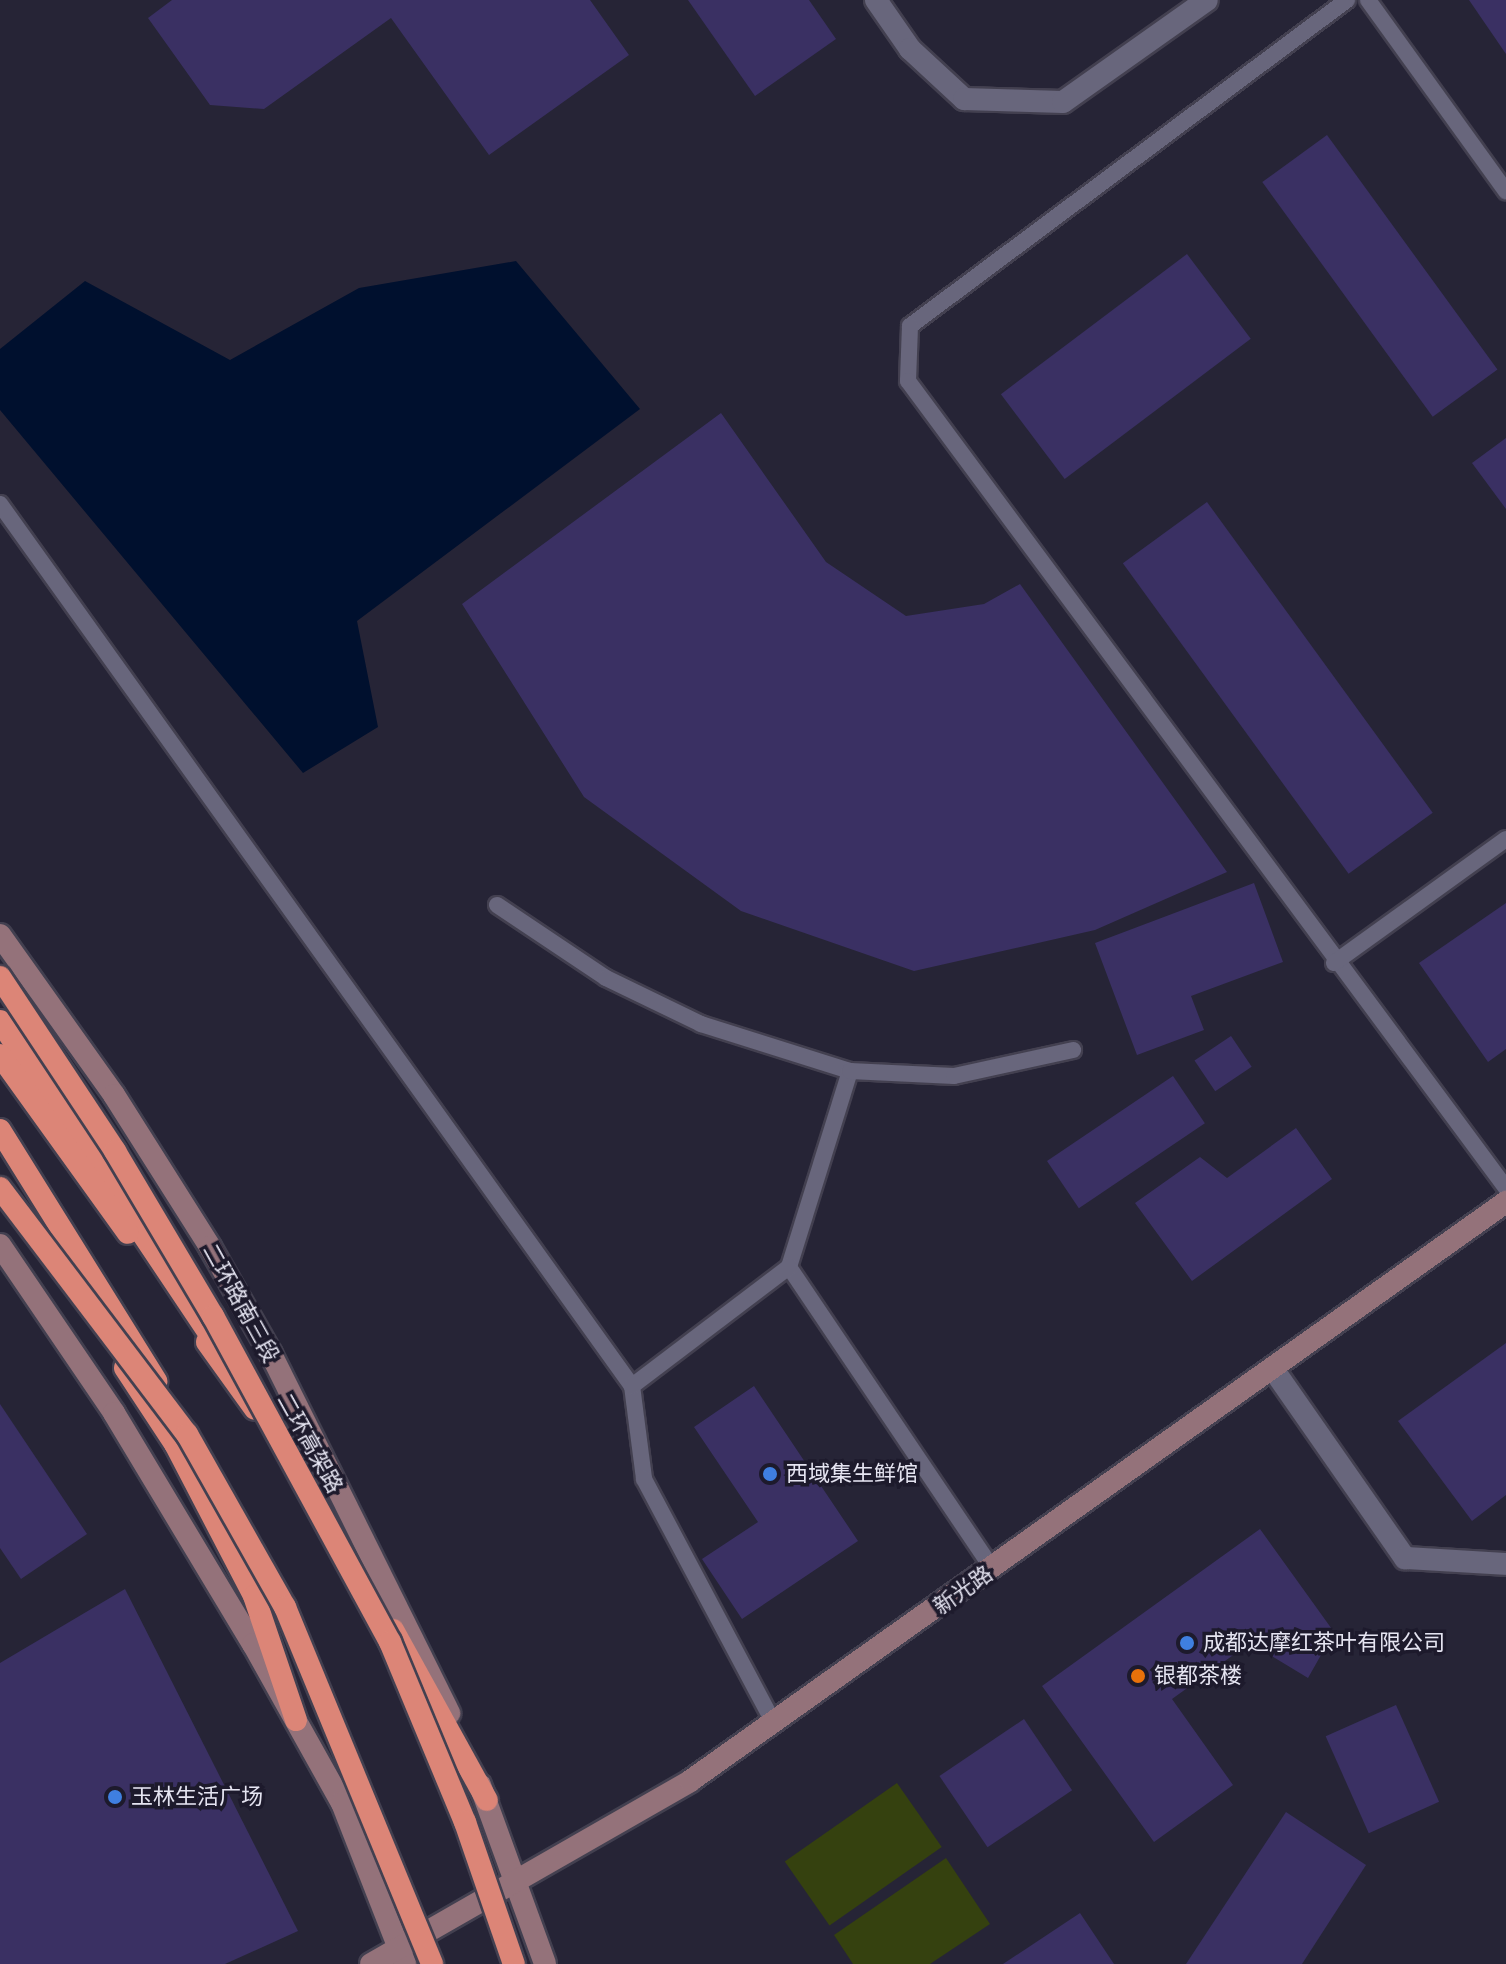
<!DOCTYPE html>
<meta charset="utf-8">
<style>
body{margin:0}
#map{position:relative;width:1506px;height:1964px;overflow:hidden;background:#262436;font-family:Helvetica,"Noto Sans SC",sans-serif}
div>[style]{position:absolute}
.green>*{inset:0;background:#35410f;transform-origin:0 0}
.water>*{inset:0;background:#00102e}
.building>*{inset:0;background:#3a3063;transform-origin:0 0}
.roads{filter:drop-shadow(2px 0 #434050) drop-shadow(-2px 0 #434050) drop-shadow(0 2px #434050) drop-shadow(0 -2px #434050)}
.service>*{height:16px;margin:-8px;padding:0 8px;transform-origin:8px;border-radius:8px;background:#68667c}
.minor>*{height:22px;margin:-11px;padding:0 11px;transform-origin:11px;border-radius:11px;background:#68667c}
.secondary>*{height:22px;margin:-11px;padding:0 11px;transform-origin:11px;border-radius:11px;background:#94727a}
.trunk>*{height:22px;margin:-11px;padding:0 11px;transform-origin:11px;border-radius:11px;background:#dc8577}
.bridges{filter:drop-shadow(2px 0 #434050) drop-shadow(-2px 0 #434050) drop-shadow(0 2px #434050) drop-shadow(0 -2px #434050)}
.trunk-bridge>*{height:22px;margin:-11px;padding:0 11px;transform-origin:11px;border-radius:11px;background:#dc8577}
.dots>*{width:22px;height:22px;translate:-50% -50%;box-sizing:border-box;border:4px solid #1d1a2c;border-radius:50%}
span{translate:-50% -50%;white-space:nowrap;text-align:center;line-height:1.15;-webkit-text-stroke:7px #1d1a2c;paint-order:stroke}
.street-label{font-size:22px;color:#e5e4f1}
.poi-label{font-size:22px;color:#e5e4f1}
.left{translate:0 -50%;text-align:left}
</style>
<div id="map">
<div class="green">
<i style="left:897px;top:1783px;width:78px;height:137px;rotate:55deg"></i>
<i style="clip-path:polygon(946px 1858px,990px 1924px,930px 1964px,853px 1964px,834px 1935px)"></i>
</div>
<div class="water">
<i style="clip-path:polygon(516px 261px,640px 409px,357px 621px,378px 727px,303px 773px,0 410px,0 349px,85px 281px,230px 360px,359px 288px)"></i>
</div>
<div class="building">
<i style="clip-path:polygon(172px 0,590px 0,629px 55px,489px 155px,391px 18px,264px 109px,210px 105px,148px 18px)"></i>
<i style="clip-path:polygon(688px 0,809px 0,836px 39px,755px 96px)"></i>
<i style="clip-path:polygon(1469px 0,1506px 0,1506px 54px)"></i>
<i style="left:1327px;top:135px;width:290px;height:80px;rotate:54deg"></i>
<i style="left:1187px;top:254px;width:106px;height:233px;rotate:53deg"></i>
<i style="clip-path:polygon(721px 413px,826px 562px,906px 616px,984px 604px,1020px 584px,1227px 872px,1095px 930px,914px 971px,741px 911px,584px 797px,462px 604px)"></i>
<i style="clip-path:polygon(1506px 438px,1506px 509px,1472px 463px)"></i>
<i style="left:1207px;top:502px;width:384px;height:104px;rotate:54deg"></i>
<i style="clip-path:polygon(1254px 883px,1283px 962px,1191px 996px,1204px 1030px,1137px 1055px,1095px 943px)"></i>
<i style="clip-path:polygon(1506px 903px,1506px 1049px,1488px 1062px,1419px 963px)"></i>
<i style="left:1231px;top:1036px;width:37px;height:44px;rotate:56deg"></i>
<i style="left:1173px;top:1076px;width:57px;height:152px;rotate:56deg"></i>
<i style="clip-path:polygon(1296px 1128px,1332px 1179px,1192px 1281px,1135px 1203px,1200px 1157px,1227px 1178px)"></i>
<i style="clip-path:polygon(1506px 1343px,1506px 1495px,1472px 1521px,1398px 1421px)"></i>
<i style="clip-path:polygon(754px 1386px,858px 1541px,742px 1619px,702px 1559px,758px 1522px,694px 1427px)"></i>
<i style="clip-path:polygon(0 1404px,87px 1534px,21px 1579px,0 1548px)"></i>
<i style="clip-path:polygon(1260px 1529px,1334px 1632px,1308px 1678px,1250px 1643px,1172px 1699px,1233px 1785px,1154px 1842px,1042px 1686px)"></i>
<i style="clip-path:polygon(125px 1589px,298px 1931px,225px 1964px,0 1964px,0 1663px)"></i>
<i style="left:1396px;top:1705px;width:106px;height:77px;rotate:66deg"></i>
<i style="left:1024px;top:1719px;width:86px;height:102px;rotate:56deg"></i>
<i style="clip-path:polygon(1286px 1812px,1366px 1865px,1302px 1964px,1186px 1964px)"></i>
<i style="clip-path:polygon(1080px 1913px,1114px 1964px,1003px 1964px)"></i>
</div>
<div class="roads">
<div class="service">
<i style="left:1347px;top:0;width:545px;rotate:143.28deg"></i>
<i style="left:910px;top:326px;width:55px;rotate:92.1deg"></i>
<i style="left:908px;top:381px;width:1004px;rotate:53.46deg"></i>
<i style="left:1368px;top:0;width:236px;rotate:54.2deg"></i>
<i style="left:0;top:504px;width:1085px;rotate:54.38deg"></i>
<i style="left:632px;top:1386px;width:94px;rotate:82.6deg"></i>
<i style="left:644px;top:1479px;width:276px;rotate:62deg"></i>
<i style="left:497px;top:905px;width:131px;rotate:33.8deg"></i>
<i style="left:606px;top:978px;width:106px;rotate:25.8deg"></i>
<i style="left:701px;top:1024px;width:156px;rotate:17.5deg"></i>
<i style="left:850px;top:1071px;width:205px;rotate:107.3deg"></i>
<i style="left:789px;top:1267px;width:364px;rotate:56deg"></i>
<i style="left:1334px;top:963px;width:212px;rotate:-35.8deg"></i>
<i style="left:850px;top:1071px;width:104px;rotate:2.8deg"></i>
<i style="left:954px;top:1076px;width:122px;rotate:-12.3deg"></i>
<i style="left:632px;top:1386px;width:197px;rotate:-37.2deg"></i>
</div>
<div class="minor">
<i style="left:876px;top:0;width:60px;rotate:55.2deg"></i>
<i style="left:910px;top:49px;width:74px;rotate:42.8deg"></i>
<i style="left:964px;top:99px;width:99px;rotate:1.7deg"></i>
<i style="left:1063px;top:102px;width:176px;rotate:-35.3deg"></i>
<i style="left:1273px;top:1369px;width:231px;rotate:55.1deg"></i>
<i style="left:1405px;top:1558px;width:101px;rotate:3.4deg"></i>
</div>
<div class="secondary">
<i style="left:0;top:935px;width:196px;rotate:54.5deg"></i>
<i style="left:114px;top:1095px;width:180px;rotate:57.7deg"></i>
<i style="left:210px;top:1247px;width:123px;rotate:60.3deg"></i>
<i style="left:271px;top:1354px;width:401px;rotate:63.6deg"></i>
<i style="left:0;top:1245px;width:203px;rotate:55.8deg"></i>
<i style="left:114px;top:1413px;width:270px;rotate:59deg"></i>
<i style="left:253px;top:1644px;width:182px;rotate:60.8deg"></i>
<i style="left:342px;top:1803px;width:173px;rotate:68.6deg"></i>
<i style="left:480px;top:1785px;width:190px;rotate:70deg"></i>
<i style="left:371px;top:1964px;width:368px;rotate:-29.8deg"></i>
<i style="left:690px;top:1781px;width:1001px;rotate:-35.36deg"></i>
</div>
<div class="trunk">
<i style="left:0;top:1021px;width:399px;rotate:56.2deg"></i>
<i style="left:0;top:1055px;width:219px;rotate:54.3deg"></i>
<i style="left:0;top:1130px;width:296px;rotate:58.1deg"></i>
<i style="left:207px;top:1342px;width:82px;rotate:54.4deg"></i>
<i style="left:125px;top:1368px;width:91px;rotate:56.7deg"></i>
<i style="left:175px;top:1444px;width:171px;rotate:62.5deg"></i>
<i style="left:254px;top:1596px;width:131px;rotate:71.3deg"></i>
<i style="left:393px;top:1630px;width:194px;rotate:61.1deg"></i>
</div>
</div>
<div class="bridges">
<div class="trunk-bridge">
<i style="left:0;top:977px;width:209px;rotate:56.5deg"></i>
<i style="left:115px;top:1151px;width:192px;rotate:59.3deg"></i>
<i style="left:213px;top:1316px;width:371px;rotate:61.5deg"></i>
<i style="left:390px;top:1642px;width:195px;rotate:67.4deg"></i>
<i style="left:465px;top:1822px;width:150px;rotate:71deg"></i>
<i style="left:0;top:1188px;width:309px;rotate:52.8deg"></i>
<i style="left:187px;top:1434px;width:199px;rotate:60.5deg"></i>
<i style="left:285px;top:1607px;width:386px;rotate:67.6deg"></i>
</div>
</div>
<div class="dots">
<i style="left:770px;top:1474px;background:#3f7fe0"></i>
<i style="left:1187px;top:1643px;background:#3f7fe0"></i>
<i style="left:1138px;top:1676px;background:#e8710a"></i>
<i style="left:115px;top:1797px;background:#3f7fe0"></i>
</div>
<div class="street-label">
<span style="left:241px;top:1303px;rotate:61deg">二环路南三段</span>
<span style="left:310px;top:1443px;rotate:61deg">二环高架路</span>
<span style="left:963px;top:1590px;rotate:-35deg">新光路</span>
</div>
<div class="poi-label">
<span class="left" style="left:786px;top:1474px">西域集生鲜馆</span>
<span class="left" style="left:1203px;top:1643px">成都达摩红茶叶有限公司</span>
<span class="left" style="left:1154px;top:1676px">银都茶楼</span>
<span class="left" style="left:131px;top:1797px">玉林生活广场</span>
</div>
</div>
